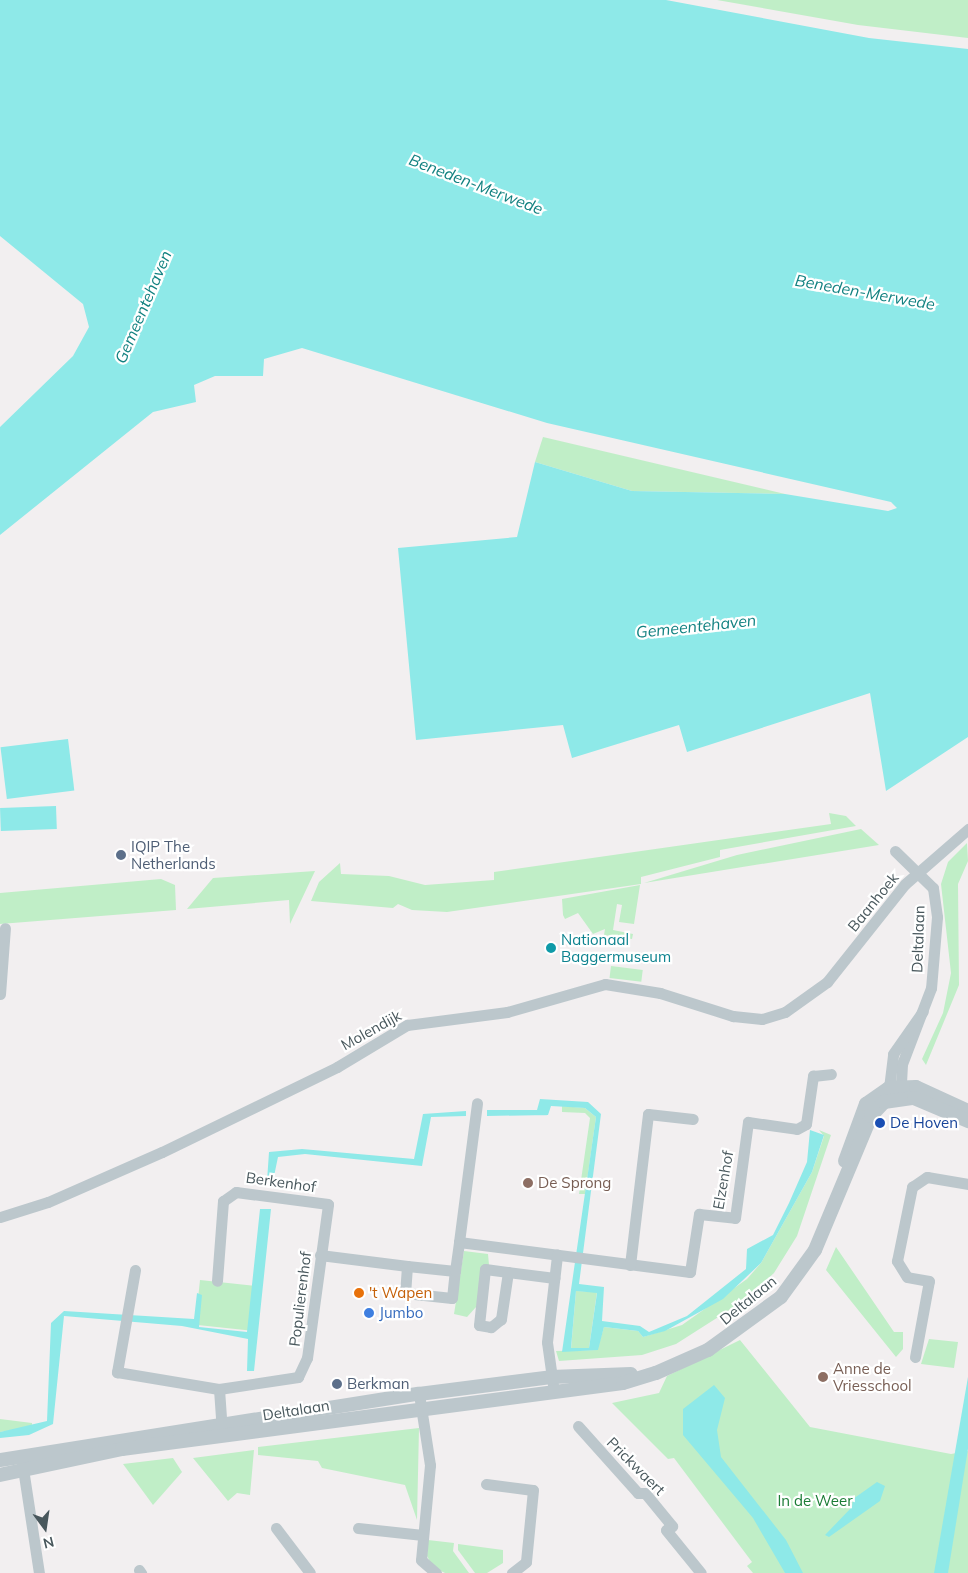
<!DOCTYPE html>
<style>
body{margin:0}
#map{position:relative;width:968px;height:1573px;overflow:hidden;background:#f2eff0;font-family:Mulish,sans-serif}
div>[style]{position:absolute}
.green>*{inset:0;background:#c0eec7;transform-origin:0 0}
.water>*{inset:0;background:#8ee9e8;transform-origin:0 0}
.minor>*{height:11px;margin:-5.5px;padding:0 5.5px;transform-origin:5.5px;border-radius:5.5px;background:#bcc7cc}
.tertiary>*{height:14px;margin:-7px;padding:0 7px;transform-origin:7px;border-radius:7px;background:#bcc7cc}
.dots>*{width:14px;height:14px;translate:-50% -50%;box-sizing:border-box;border:2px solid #fff;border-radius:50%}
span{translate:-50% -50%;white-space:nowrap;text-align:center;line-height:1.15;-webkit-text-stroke:4.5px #fff;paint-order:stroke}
.service-label{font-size:15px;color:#4e5e75}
.left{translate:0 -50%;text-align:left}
.street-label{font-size:15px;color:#48575c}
.culture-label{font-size:15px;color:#0d838f}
.transit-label{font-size:15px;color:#164399}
.education-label{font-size:15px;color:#785e54}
.food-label{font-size:15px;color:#c56008}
.shop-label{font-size:15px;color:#366cbe}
.park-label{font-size:15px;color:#1b7c36}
.water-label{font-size:16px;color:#118180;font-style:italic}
.north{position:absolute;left:20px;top:1503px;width:50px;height:50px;-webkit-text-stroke:4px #fff;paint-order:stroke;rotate:166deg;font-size:14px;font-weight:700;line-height:20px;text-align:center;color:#48575c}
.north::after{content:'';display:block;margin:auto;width:18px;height:22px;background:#48575c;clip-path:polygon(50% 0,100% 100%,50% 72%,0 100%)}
</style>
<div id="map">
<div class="green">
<i style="clip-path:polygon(717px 0,968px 0,968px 38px,858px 25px)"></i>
<i style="clip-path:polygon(543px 437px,785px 494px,632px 491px,535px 462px)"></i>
<i style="clip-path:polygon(829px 813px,846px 816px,856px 826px,720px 850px,720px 857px,641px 877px,641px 884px,447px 912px,412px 910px,398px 904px,393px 908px,311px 901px,319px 882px,340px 863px,341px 874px,389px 876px,425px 885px,494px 880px,494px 872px,831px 824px)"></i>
<i style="clip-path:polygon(861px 829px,879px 845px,644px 883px,737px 855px)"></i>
<i style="clip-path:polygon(967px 843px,968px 861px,958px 884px,959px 985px,926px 1065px,922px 1059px,943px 1013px,951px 973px,941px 884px,948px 862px)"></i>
<i style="clip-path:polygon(315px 871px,290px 924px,289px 900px,187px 909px,213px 878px)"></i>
<i style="clip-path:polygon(161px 879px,175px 885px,176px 910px,0 924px,0 893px)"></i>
<i style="clip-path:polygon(640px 885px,634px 924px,619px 922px,622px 905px,617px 904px,613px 930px,633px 934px,632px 939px,604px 935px,605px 929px,593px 934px,578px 913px,565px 919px,563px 915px,562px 899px)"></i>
<i style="left:611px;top:966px;width:32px;height:12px;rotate:7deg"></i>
<i style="clip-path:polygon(562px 1106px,585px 1108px,596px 1117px,585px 1194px,579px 1194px,590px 1118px,585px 1113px,562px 1112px)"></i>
<i style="clip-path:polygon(819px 1130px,831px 1135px,797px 1236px,774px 1273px,745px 1300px,676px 1344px,642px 1355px,559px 1361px,556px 1351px,597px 1350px,604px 1327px,638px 1331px,643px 1337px,682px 1325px,747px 1279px,761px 1263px,812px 1172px,824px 1136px)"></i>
<i style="clip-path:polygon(836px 1247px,894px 1332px,903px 1332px,903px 1349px,896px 1357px,826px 1270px)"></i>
<i style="clip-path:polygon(464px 1251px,488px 1254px,489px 1265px,477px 1306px,467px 1317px,454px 1314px)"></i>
<i style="left:200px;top:1280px;width:57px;height:45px;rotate:6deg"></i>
<i style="clip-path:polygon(576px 1291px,597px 1292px,589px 1348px,571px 1349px)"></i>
<i style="clip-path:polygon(929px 1339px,958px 1342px,954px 1368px,921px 1364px)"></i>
<i style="clip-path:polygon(740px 1340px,810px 1427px,951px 1454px,968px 1451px,968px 1573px,753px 1573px,747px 1566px,752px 1562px,674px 1458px,668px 1459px,612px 1403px,659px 1393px,667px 1376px)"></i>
<i style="clip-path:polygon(0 1419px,32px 1423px,32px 1427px,0 1432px)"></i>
<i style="clip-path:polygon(419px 1428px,417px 1520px,405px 1485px,322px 1468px,318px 1461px,258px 1455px,258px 1447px)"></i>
<i style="clip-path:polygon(254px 1450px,250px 1495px,237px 1493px,228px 1501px,193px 1458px)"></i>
<i style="clip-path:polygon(173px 1458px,182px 1472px,153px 1505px,123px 1464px)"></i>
<i style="clip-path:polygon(428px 1540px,454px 1543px,453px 1551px,469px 1573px,445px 1573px,433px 1567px,427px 1556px)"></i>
<i style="clip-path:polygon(458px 1544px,503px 1550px,503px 1563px,487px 1573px,475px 1573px,458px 1550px)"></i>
</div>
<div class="water">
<i style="clip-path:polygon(0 0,666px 0,869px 38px,968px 49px,968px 737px,886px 791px,870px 693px,687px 752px,679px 725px,572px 758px,563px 725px,416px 740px,398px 548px,517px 537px,535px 462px,632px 491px,785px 494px,888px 511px,897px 508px,891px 502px,547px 423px,302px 348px,264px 359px,263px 376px,215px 376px,194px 385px,196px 402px,153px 412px,0 535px,0 427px,73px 356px,89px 327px,83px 304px,0 236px)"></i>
<i style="left:68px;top:739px;width:52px;height:68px;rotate:83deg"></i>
<i style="left:56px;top:806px;width:23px;height:56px;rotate:88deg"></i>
<i style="clip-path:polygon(evenodd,540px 1099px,588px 1102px,601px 1114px,579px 1284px,604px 1287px,602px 1321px,640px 1326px,649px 1332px,687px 1316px,746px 1269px,747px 1249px,773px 1235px,789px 1203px,807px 1162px,810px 1130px,824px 1135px,812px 1172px,761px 1263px,723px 1299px,665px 1331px,643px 1337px,638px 1331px,604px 1327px,598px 1350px,562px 1352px,596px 1117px,585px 1108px,551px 1106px,548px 1115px,487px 1116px,487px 1110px,537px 1110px,540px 1099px,576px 1291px,597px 1293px,589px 1348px,571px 1348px,576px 1291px)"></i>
<i style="clip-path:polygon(466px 1111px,466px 1116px,431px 1117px,422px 1166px,305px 1154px,278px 1157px,273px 1181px,267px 1181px,269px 1152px,302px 1149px,414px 1159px,423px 1114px)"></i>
<i style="clip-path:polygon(260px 1209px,271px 1209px,254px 1371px,247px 1371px,248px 1339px,182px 1326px,64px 1316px,53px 1424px,29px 1435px,0 1438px,0 1432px,47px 1421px,51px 1323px,64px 1311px,194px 1319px,197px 1293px,202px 1295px,199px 1327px,247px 1332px)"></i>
<i style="clip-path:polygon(968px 1377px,968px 1449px,948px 1573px,934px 1573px)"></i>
<i style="clip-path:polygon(714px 1385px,725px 1398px,717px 1430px,721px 1457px,786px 1540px,803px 1573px,785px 1573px,753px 1518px,683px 1435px,683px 1409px)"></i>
<i style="clip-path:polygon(877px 1482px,885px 1486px,880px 1501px,829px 1537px,825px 1535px,852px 1507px,853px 1499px)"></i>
</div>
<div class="minor">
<i style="left:895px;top:851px;width:53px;rotate:44.2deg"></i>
<i style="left:933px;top:888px;width:29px;rotate:82deg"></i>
<i style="left:937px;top:917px;width:71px;rotate:94.8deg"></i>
<i style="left:931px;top:988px;width:81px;rotate:110.9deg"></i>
<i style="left:902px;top:1064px;width:21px;rotate:93deg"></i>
<i style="left:0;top:994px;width:66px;rotate:-85.7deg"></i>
<i style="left:889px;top:1088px;width:34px;rotate:-83deg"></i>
<i style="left:893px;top:1054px;width:52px;rotate:-55.1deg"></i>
<i style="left:0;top:1217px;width:50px;rotate:-17.4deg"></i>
<i style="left:48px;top:1202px;width:124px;rotate:-23.7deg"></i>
<i style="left:162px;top:1152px;width:195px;rotate:-25.9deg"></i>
<i style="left:337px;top:1067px;width:82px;rotate:-31deg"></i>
<i style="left:407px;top:1025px;width:101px;rotate:-7.4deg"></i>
<i style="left:507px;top:1012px;width:102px;rotate:-15.9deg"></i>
<i style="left:605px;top:984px;width:56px;rotate:9.3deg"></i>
<i style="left:660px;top:993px;width:77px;rotate:17.5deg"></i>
<i style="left:733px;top:1016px;width:29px;rotate:6deg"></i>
<i style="left:762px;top:1019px;width:24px;rotate:-17deg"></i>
<i style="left:785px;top:1012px;width:52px;rotate:-35.5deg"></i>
<i style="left:827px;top:982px;width:125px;rotate:-51.5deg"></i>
<i style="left:905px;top:884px;width:84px;rotate:-41.1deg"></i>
<i style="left:459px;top:1242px;width:233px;rotate:7.4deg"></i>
<i style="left:690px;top:1272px;width:59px;rotate:-81.2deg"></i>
<i style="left:699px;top:1214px;width:36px;rotate:6deg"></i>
<i style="left:735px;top:1218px;width:97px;rotate:-82.3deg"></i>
<i style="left:748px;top:1122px;width:49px;rotate:8.1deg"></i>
<i style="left:797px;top:1129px;width:10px;rotate:-29deg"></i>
<i style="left:806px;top:1124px;width:49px;rotate:-81.7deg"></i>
<i style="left:813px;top:1076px;width:18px;rotate:-6deg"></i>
<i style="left:320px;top:1255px;width:88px;rotate:7.2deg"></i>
<i style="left:630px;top:1265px;width:152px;rotate:-83.2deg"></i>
<i style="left:648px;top:1114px;width:45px;rotate:6.3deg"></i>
<i style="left:135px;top:1270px;width:104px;rotate:100deg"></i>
<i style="left:117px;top:1372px;width:103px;rotate:9.5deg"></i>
<i style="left:219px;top:1389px;width:80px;rotate:-8.6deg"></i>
<i style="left:298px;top:1377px;width:21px;rotate:-65deg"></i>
<i style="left:307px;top:1358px;width:155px;rotate:-82.2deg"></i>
<i style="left:328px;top:1204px;width:93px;rotate:-172.6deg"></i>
<i style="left:236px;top:1192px;width:16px;rotate:145deg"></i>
<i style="left:223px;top:1201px;width:80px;rotate:94.3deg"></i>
<i style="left:455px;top:1271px;width:48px;rotate:-174.1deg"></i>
<i style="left:407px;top:1266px;width:27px;rotate:94deg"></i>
<i style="left:405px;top:1293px;width:47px;rotate:6.1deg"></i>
<i style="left:452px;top:1298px;width:27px;rotate:-84deg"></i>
<i style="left:455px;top:1271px;width:29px;rotate:-82deg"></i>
<i style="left:459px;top:1242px;width:140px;rotate:-82.6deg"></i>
<i style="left:508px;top:1272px;width:48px;rotate:98.5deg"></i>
<i style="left:501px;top:1319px;width:13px;rotate:141deg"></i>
<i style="left:491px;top:1327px;width:12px;rotate:-171deg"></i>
<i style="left:479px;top:1325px;width:56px;rotate:-83.9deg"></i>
<i style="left:485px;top:1269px;width:70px;rotate:7.4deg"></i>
<i style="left:915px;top:1357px;width:77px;rotate:-79.6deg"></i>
<i style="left:929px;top:1281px;width:22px;rotate:-170deg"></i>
<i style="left:907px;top:1277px;width:19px;rotate:-122deg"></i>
<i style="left:897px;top:1261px;width:76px;rotate:-78.5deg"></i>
<i style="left:912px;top:1187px;width:18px;rotate:-34deg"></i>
<i style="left:927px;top:1177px;width:42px;rotate:9.7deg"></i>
<i style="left:219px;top:1389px;width:43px;rotate:86deg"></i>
<i style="left:554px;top:1392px;width:50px;rotate:-98deg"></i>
<i style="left:547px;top:1342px;width:88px;rotate:-83.4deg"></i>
<i style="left:419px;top:1394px;width:72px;rotate:81.2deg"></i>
<i style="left:430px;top:1465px;width:95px;rotate:95.4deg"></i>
<i style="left:421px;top:1560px;width:20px;rotate:41deg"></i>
<i style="left:578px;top:1426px;width:90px;rotate:48.2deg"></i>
<i style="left:638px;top:1493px;width:7px"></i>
<i style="left:645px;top:1493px;width:43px;rotate:50.7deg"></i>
<i style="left:672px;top:1526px;width:7px;rotate:146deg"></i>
<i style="left:666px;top:1530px;width:55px;rotate:50.9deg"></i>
<i style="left:22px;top:1462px;width:112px;rotate:81.3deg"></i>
<i style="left:486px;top:1484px;width:47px;rotate:7.3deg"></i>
<i style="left:533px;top:1490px;width:72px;rotate:95.6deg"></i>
<i style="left:526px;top:1562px;width:18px;rotate:142deg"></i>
<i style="left:276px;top:1528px;width:56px;rotate:52.9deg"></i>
<i style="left:358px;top:1528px;width:65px;rotate:6.1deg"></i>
<i style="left:139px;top:1570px;width:4px;rotate:56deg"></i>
</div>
<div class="tertiary">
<i style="left:845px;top:1161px;width:61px;rotate:-69.8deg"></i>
<i style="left:866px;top:1104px;width:28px;rotate:-35deg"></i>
<i style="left:889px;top:1088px;width:27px;rotate:-2deg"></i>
<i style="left:916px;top:1087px;width:57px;rotate:24.8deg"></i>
<i style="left:0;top:1460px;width:424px;rotate:-9deg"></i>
<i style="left:419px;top:1394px;width:133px;rotate:-7.3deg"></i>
<i style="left:551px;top:1377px;width:80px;rotate:-2.1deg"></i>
<i style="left:0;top:1475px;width:125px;rotate:-12deg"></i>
<i style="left:122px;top:1449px;width:505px;rotate:-7.5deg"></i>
<i style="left:623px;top:1383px;width:34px;rotate:-17deg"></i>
<i style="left:656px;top:1373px;width:57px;rotate:-23.9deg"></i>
<i style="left:708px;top:1350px;width:90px;rotate:-36deg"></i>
<i style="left:781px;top:1297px;width:58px;rotate:-54.1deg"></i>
<i style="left:815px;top:1250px;width:145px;rotate:-67.3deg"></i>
<i style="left:871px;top:1116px;width:19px;rotate:-47deg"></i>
<i style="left:884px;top:1102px;width:30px;rotate:-8deg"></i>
<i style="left:914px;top:1098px;width:59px;rotate:23.1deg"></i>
</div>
<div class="dots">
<i style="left:121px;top:855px;background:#5c6f8a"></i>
<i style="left:551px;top:948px;background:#0f9aa8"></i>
<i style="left:880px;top:1123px;background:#1a4fb4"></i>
<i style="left:528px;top:1183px;background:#8d6e63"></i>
<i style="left:359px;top:1293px;background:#e8710a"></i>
<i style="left:369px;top:1313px;background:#3f7fe0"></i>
<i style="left:823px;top:1377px;background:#8d6e63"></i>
<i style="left:337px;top:1384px;background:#5c6f8a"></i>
</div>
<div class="service-label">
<span class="left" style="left:131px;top:855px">IQIP The<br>Netherlands</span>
<span class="left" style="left:347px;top:1384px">Berkman</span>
</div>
<div class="street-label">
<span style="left:873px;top:902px;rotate:-51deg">Baanhoek</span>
<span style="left:918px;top:939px;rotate:-88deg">Deltalaan</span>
<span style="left:371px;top:1030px;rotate:-29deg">Molendijk</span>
<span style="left:723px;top:1180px;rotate:-80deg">Elzenhof</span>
<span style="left:281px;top:1182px;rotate:8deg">Berkenhof</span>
<span style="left:300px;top:1299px;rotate:-83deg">Populierenhof</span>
<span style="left:748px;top:1300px;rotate:-39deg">Deltalaan</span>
<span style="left:296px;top:1410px;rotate:-9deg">Deltalaan</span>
<span style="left:636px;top:1466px;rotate:45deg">Prickwaert</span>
</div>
<div class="culture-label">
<span class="left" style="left:561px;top:948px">Nationaal<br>Baggermuseum</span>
</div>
<div class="transit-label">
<span class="left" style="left:890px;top:1123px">De Hoven</span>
</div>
<div class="education-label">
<span class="left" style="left:538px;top:1183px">De Sprong</span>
<span class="left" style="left:833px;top:1377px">Anne de<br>Vriesschool</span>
</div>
<div class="food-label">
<span class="left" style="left:369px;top:1293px">'t Wapen</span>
</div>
<div class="shop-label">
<span class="left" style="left:379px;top:1313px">Jumbo</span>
</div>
<div class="park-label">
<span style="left:815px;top:1501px">In de Weer</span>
</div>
<div class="water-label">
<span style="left:476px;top:184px;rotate:21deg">Beneden-Merwede</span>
<span style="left:865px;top:292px;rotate:10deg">Beneden-Merwede</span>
<span style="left:143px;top:307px;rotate:-67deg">Gemeentehaven</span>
<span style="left:696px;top:626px;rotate:-6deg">Gemeentehaven</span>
</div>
<div class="north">N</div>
</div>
